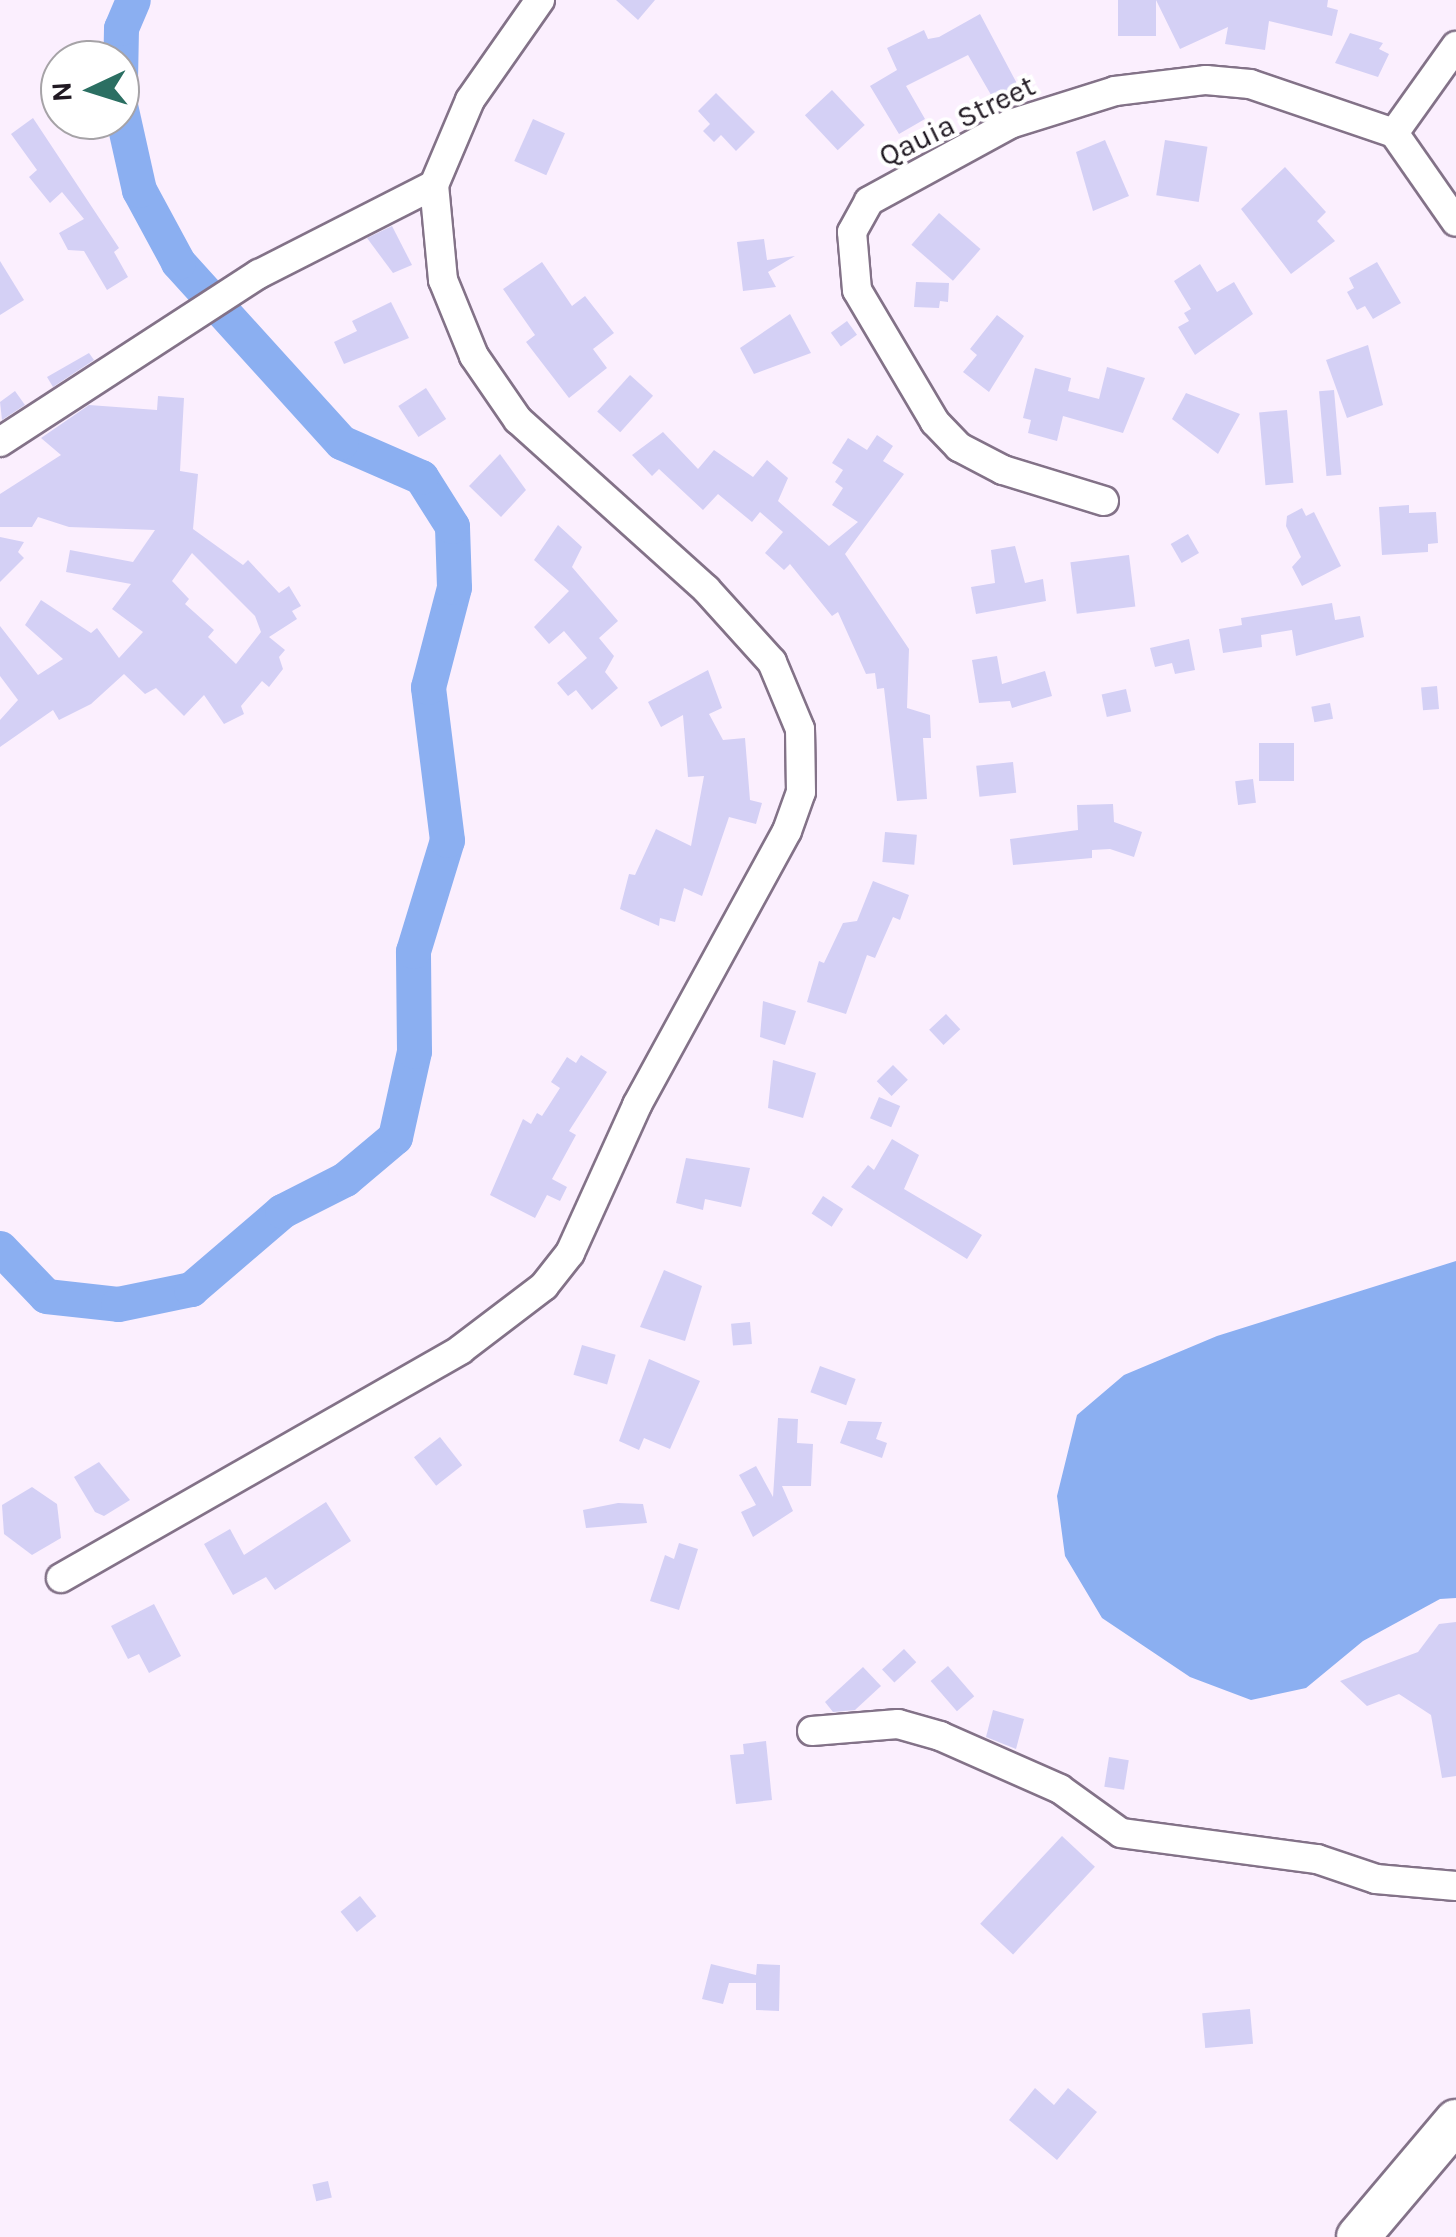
<!DOCTYPE html>
<style>
body{margin:0}
#map{position:relative;width:1456px;height:2237px;overflow:hidden;background:#fbeffe;font-family:Karla,sans-serif}
div>[style]{position:absolute}
.water>*{inset:0;background:#8baff1}
.river>*{height:35px;margin:-17.5px;padding:0 17.5px;transform-origin:17.5px;border-radius:17.5px;background:#8baff1}
.building>*{inset:0;background:#d4d0f5;transform-origin:0 0}
.roads{filter:drop-shadow(2px 0 #837288) drop-shadow(-2px 0 #837288) drop-shadow(0 2px #837288) drop-shadow(0 -2px #837288)}
.minor>*{height:28px;margin:-14px;padding:0 14px;transform-origin:14px;border-radius:14px;background:#fff}
.highway>*{height:42px;margin:-21px;padding:0 21px;transform-origin:21px;border-radius:21px;background:#fff}
span{translate:-50% -50%;white-space:nowrap;text-align:center;line-height:1.15;-webkit-text-stroke:8px #fff;paint-order:stroke}
.street-label{font-size:30px;color:#201922}
.north{position:absolute;left:40px;top:40px;width:100px;height:100px;box-sizing:border-box;background:#fff;border:2px solid #a6a3a7;border-radius:50%;rotate:266deg;font-size:28px;font-weight:700;line-height:40px;text-align:center;color:#201922}
.north::after{content:'';display:block;margin:auto;width:35px;height:45px;background:#2b6f62;clip-path:polygon(50% 0,100% 100%,50% 72%,0 100%)}
</style>
<div id="map">
<div class="water">
<i style="clip-path:polygon(1456px 1261px,1456px 1598px,1440px 1599px,1363px 1641px,1306px 1688px,1251px 1700px,1190px 1677px,1102px 1618px,1065px 1556px,1057px 1496px,1077px 1415px,1124px 1375px,1217px 1336px)"></i>
</div>
<div class="river">
<i style="left:120px;top:80px;width:52px;rotate:-88.9deg"></i>
<i style="left:121px;top:28px;width:30px;rotate:-67deg"></i>
<i style="left:0;top:1248px;width:66px;rotate:46.2deg"></i>
<i style="left:46px;top:1296px;width:72px;rotate:6.3deg"></i>
<i style="left:118px;top:1304px;width:75px;rotate:-11.6deg"></i>
<i style="left:191px;top:1289px;width:120px;rotate:-40.6deg"></i>
<i style="left:282px;top:1211px;width:71px;rotate:-26.9deg"></i>
<i style="left:345px;top:1179px;width:65px;rotate:-40deg"></i>
<i style="left:395px;top:1137px;width:88px;rotate:-77.5deg"></i>
<i style="left:414px;top:1051px;width:100px;rotate:-90.6deg"></i>
<i style="left:413px;top:951px;width:116px;rotate:-73deg"></i>
<i style="left:447px;top:840px;width:154px;rotate:-97.1deg"></i>
<i style="left:428px;top:687px;width:103px;rotate:-75.4deg"></i>
<i style="left:454px;top:587px;width:61px;rotate:-91.9deg"></i>
<i style="left:452px;top:526px;width:58px;rotate:-122.3deg"></i>
<i style="left:421px;top:477px;width:87px;rotate:-156.4deg"></i>
<i style="left:341px;top:442px;width:243px;rotate:-132.2deg"></i>
<i style="left:178px;top:262px;width:82px;rotate:-118.4deg"></i>
<i style="left:139px;top:190px;width:87px;rotate:-102.6deg"></i>
</div>
<div class="building">
<i style="clip-path:polygon(616px 0,655px 0,638px 20px)"></i>
<i style="left:1118px;top:0;width:38px;height:36px"></i>
<i style="clip-path:polygon(1156px 0,1328px 0,1327px 7px,1338px 10px,1332px 36px,1269px 21px,1265px 50px,1225px 44px,1228px 27px,1180px 49px)"></i>
<i style="clip-path:polygon(980px 14px,1022px 93px,998px 107px,968px 55px,906px 86px,925px 119px,899px 134px,870px 86px,897px 70px,887px 48px,924px 30px,928px 39px,939px 37px)"></i>
<i style="clip-path:polygon(1350px 33px,1383px 43px,1379px 49px,1389px 54px,1378px 77px,1335px 63px)"></i>
<i style="left:832px;top:90px;width:48px;height:37px;rotate:47deg"></i>
<i style="clip-path:polygon(716px 93px,755px 132px,736px 151px,721px 135px,714px 142px,703px 131px,710px 124px,698px 111px)"></i>
<i style="clip-path:polygon(33px 118px,119px 248px,114px 252px,128px 277px,107px 290px,84px 251px,68px 250px,59px 233px,84px 219px,62px 192px,50px 203px,29px 177px,37px 170px,11px 134px)"></i>
<i style="left:533px;top:119px;width:35px;height:46px;rotate:24deg"></i>
<i style="clip-path:polygon(1105px 140px,1129px 196px,1093px 211px,1076px 152px)"></i>
<i style="left:1165px;top:140px;width:43px;height:56px;rotate:9deg"></i>
<i style="clip-path:polygon(1285px 167px,1326px 212px,1317px 221px,1335px 241px,1291px 274px,1241px 209px)"></i>
<i style="left:939px;top:213px;width:55px;height:42px;rotate:41deg"></i>
<i style="clip-path:polygon(392px 226px,412px 265px,393px 273px,367px 238px)"></i>
<i style="clip-path:polygon(764px 239px,767px 260px,795px 256px,768px 272px,776px 287px,743px 291px,737px 242px)"></i>
<i style="clip-path:polygon(0 261px,24px 300px,0 315px)"></i>
<i style="clip-path:polygon(542px 262px,572px 306px,585px 296px,614px 333px,593px 349px,607px 368px,569px 398px,526px 342px,535px 335px,503px 289px)"></i>
<i style="clip-path:polygon(1377px 262px,1401px 303px,1373px 319px,1365px 306px,1357px 310px,1347px 292px,1354px 288px,1349px 278px)"></i>
<i style="clip-path:polygon(1200px 264px,1217px 292px,1234px 282px,1253px 314px,1195px 355px,1178px 327px,1189px 321px,1184px 313px,1191px 309px,1174px 281px)"></i>
<i style="clip-path:polygon(916px 282px,949px 283px,948px 302px,940px 301px,939px 308px,914px 307px)"></i>
<i style="clip-path:polygon(391px 302px,409px 338px,344px 364px,334px 342px,357px 331px,352px 321px)"></i>
<i style="clip-path:polygon(790px 314px,811px 353px,754px 374px,740px 348px)"></i>
<i style="clip-path:polygon(997px 315px,1024px 336px,989px 392px,963px 372px,977px 355px,970px 349px)"></i>
<i style="left:847px;top:321px;width:17px;height:20px;rotate:54deg"></i>
<i style="clip-path:polygon(1368px 345px,1383px 405px,1347px 418px,1326px 360px)"></i>
<i style="clip-path:polygon(89px 353px,94px 360px,53px 387px,47px 377px)"></i>
<i style="clip-path:polygon(1107px 367px,1145px 378px,1123px 433px,1063px 416px,1057px 441px,1028px 433px,1031px 420px,1023px 418px,1035px 368px,1071px 378px,1068px 391px,1099px 399px)"></i>
<i style="left:630px;top:375px;width:31px;height:49px;rotate:42deg"></i>
<i style="left:426px;top:388px;width:37px;height:33px;rotate:57deg"></i>
<i style="left:1334px;top:390px;width:85px;height:15px;rotate:85deg"></i>
<i style="clip-path:polygon(15px 391px,25px 405px,2px 420px,0 402px)"></i>
<i style="clip-path:polygon(1186px 393px,1240px 414px,1218px 454px,1172px 419px)"></i>
<i style="clip-path:polygon(evenodd,158px 396px,184px 398px,180px 471px,198px 474px,193px 529px,243px 565px,248px 560px,279px 593px,289px 586px,301px 606px,292px 611px,297px 619px,269px 637px,285px 650px,279px 657px,283px 669px,269px 687px,262px 681px,241px 706px,244px 714px,224px 724px,204px 695px,184px 716px,156px 688px,145px 694px,124px 674px,91px 704px,59px 720px,53px 710px,0 747px,0 720px,18px 700px,0 676px,0 626px,38px 675px,63px 659px,25px 625px,41px 600px,91px 633px,97px 628px,119px 658px,143px 632px,112px 609px,131px 584px,66px 572px,70px 550px,133px 562px,155px 530px,69px 527px,38px 517px,32px 527px,0 527px,0 494px,61px 455px,41px 438px,89px 405px,157px 410px,158px 396px,192px 553px,255px 616px,261px 632px,236px 664px,208px 637px,214px 630px,185px 604px,189px 599px,172px 581px,192px 553px)"></i>
<i style="left:1287px;top:410px;width:73px;height:28px;rotate:85deg"></i>
<i style="clip-path:polygon(663px 432px,698px 469px,714px 450px,753px 477px,767px 460px,788px 478px,778px 501px,829px 546px,858px 522px,832px 505px,843px 488px,835px 482px,843px 470px,832px 463px,848px 438px,867px 450px,877px 435px,893px 446px,883px 461px,904px 474px,845px 554px,909px 649px,907px 708px,930px 715px,931px 738px,923px 738px,927px 799px,897px 801px,884px 688px,877px 689px,875px 673px,866px 674px,838px 612px,832px 616px,790px 564px,784px 570px,765px 553px,783px 532px,760px 512px,752px 522px,718px 494px,703px 510px,659px 469px,652px 476px,632px 455px)"></i>
<i style="clip-path:polygon(500px 454px,526px 490px,501px 517px,469px 486px)"></i>
<i style="clip-path:polygon(1409px 505px,1409px 513px,1436px 512px,1438px 543px,1428px 544px,1428px 552px,1382px 555px,1379px 507px)"></i>
<i style="clip-path:polygon(1302px 508px,1306px 516px,1314px 512px,1341px 566px,1302px 586px,1292px 567px,1301px 557px,1286px 526px,1287px 516px)"></i>
<i style="clip-path:polygon(558px 525px,582px 547px,572px 567px,618px 621px,599px 638px,614px 656px,605px 672px,618px 688px,592px 710px,576px 690px,568px 696px,557px 683px,587px 658px,564px 631px,549px 644px,534px 627px,569px 591px,534px 560px)"></i>
<i style="left:1188px;top:534px;width:22px;height:20px;rotate:60deg"></i>
<i style="clip-path:polygon(0 537px,24px 542px,18px 552px,24px 558px,0 582px)"></i>
<i style="clip-path:polygon(1015px 546px,1025px 583px,1043px 579px,1046px 601px,976px 614px,971px 587px,995px 583px,991px 550px)"></i>
<i style="left:1129px;top:555px;width:52px;height:59px;rotate:83deg"></i>
<i style="clip-path:polygon(1332px 603px,1335px 620px,1360px 616px,1364px 637px,1296px 656px,1292px 630px,1261px 635px,1262px 647px,1223px 653px,1219px 629px,1242px 625px,1241px 618px)"></i>
<i style="clip-path:polygon(1189px 639px,1195px 670px,1175px 674px,1172px 663px,1155px 667px,1150px 648px)"></i>
<i style="clip-path:polygon(997px 656px,1002px 684px,1045px 671px,1052px 696px,1012px 708px,1010px 701px,979px 703px,972px 660px)"></i>
<i style="clip-path:polygon(708px 670px,722px 708px,709px 714px,723px 740px,745px 738px,750px 800px,762px 803px,756px 824px,729px 817px,702px 896px,684px 888px,675px 922px,660px 918px,659px 926px,620px 909px,629px 874px,635px 875px,656px 829px,691px 846px,704px 776px,688px 777px,683px 715px,661px 727px,648px 702px)"></i>
<i style="left:1437px;top:686px;width:23px;height:16px;rotate:85deg"></i>
<i style="left:1126px;top:689px;width:23px;height:25px;rotate:77deg"></i>
<i style="left:1330px;top:703px;width:16px;height:19px;rotate:79deg"></i>
<i style="left:1294px;top:743px;width:38px;height:35px;rotate:90deg"></i>
<i style="left:1013px;top:762px;width:31px;height:37px;rotate:84deg"></i>
<i style="left:1253px;top:779px;width:24px;height:18px;rotate:83deg"></i>
<i style="clip-path:polygon(1113px 804px,1114px 822px,1142px 832px,1134px 857px,1110px 849px,1092px 850px,1092px 858px,1013px 865px,1010px 839px,1078px 830px,1077px 805px)"></i>
<i style="left:885px;top:832px;width:32px;height:30px;rotate:5deg"></i>
<i style="clip-path:polygon(873px 881px,909px 895px,900px 920px,893px 917px,875px 958px,867px 955px,846px 1014px,807px 1002px,819px 961px,824px 963px,843px 923px,857px 921px)"></i>
<i style="clip-path:polygon(763px 1001px,796px 1011px,785px 1045px,760px 1037px)"></i>
<i style="left:946px;top:1014px;width:21px;height:23px;rotate:47deg"></i>
<i style="clip-path:polygon(581px 1055px,607px 1072px,569px 1131px,576px 1135px,552px 1179px,567px 1187px,560px 1201px,547px 1195px,535px 1218px,490px 1195px,523px 1119px,531px 1124px,537px 1113px,542px 1116px,560px 1088px,551px 1082px,567px 1057px,576px 1063px)"></i>
<i style="clip-path:polygon(773px 1060px,816px 1073px,803px 1118px,768px 1108px)"></i>
<i style="left:893px;top:1065px;width:21px;height:23px;rotate:45deg"></i>
<i style="left:879px;top:1097px;width:23px;height:23px;rotate:23deg"></i>
<i style="clip-path:polygon(892px 1139px,919px 1155px,904px 1189px,982px 1235px,967px 1259px,851px 1187px,868px 1165px,874px 1170px)"></i>
<i style="clip-path:polygon(686px 1158px,750px 1168px,741px 1207px,705px 1199px,703px 1210px,676px 1203px)"></i>
<i style="left:823px;top:1196px;width:24px;height:21px;rotate:33deg"></i>
<i style="clip-path:polygon(664px 1270px,702px 1286px,685px 1341px,640px 1327px)"></i>
<i style="left:750px;top:1322px;width:22px;height:19px;rotate:85deg"></i>
<i style="left:582px;top:1345px;width:35px;height:31px;rotate:16deg"></i>
<i style="clip-path:polygon(649px 1359px,700px 1381px,670px 1449px,644px 1438px,639px 1450px,619px 1441px)"></i>
<i style="left:820px;top:1366px;width:38px;height:28px;rotate:20deg"></i>
<i style="clip-path:polygon(778px 1418px,798px 1419px,797px 1443px,813px 1444px,811px 1486px,782px 1486px,793px 1511px,753px 1537px,741px 1512px,756px 1505px,739px 1475px,756px 1466px,773px 1497px)"></i>
<i style="clip-path:polygon(848px 1421px,882px 1422px,876px 1439px,887px 1443px,882px 1458px,840px 1443px)"></i>
<i style="left:440px;top:1437px;width:36px;height:33px;rotate:52deg"></i>
<i style="clip-path:polygon(99px 1462px,130px 1500px,104px 1516px,95px 1512px,74px 1477px)"></i>
<i style="clip-path:polygon(32px 1487px,57px 1504px,61px 1538px,32px 1555px,4px 1534px,2px 1505px)"></i>
<i style="clip-path:polygon(326px 1502px,351px 1541px,275px 1590px,266px 1577px,233px 1595px,204px 1544px,230px 1529px,244px 1555px)"></i>
<i style="clip-path:polygon(618px 1503px,643px 1504px,647px 1523px,586px 1528px,583px 1510px)"></i>
<i style="clip-path:polygon(679px 1543px,698px 1549px,679px 1610px,650px 1601px,665px 1555px,674px 1559px)"></i>
<i style="clip-path:polygon(154px 1604px,181px 1656px,149px 1673px,139px 1654px,128px 1659px,111px 1626px)"></i>
<i style="clip-path:polygon(1456px 1622px,1456px 1776px,1442px 1778px,1431px 1715px,1399px 1694px,1367px 1706px,1340px 1681px,1418px 1652px,1439px 1624px)"></i>
<i style="left:904px;top:1649px;width:18px;height:30px;rotate:47deg"></i>
<i style="left:948px;top:1666px;width:40px;height:23px;rotate:49deg"></i>
<i style="clip-path:polygon(863px 1667px,881px 1686px,855px 1710px,833px 1712px,825px 1702px)"></i>
<i style="clip-path:polygon(993px 1710px,1024px 1719px,1016px 1749px,986px 1737px)"></i>
<i style="clip-path:polygon(766px 1741px,772px 1800px,736px 1804px,730px 1755px,744px 1754px,743px 1744px)"></i>
<i style="left:1109px;top:1757px;width:20px;height:30px;rotate:9deg"></i>
<i style="left:1062px;top:1836px;width:45px;height:120px;rotate:43deg"></i>
<i style="left:360px;top:1896px;width:26px;height:25px;rotate:51deg"></i>
<i style="clip-path:polygon(711px 1964px,756px 1975px,757px 1964px,780px 1965px,779px 2011px,756px 2010px,756px 1983px,729px 1983px,723px 2004px,702px 1999px)"></i>
<i style="left:1250px;top:2009px;width:35px;height:48px;rotate:85deg"></i>
<i style="clip-path:polygon(1035px 2088px,1054px 2105px,1068px 2088px,1097px 2112px,1057px 2160px,1009px 2120px)"></i>
<i style="left:328px;top:2181px;width:17px;height:16px;rotate:77deg"></i>
</div>
<div class="roads">
<div class="minor">
<i style="left:1394px;top:133px;width:107px;rotate:-54.5deg"></i>
<i style="left:0;top:442px;width:309px;rotate:-33deg"></i>
<i style="left:259px;top:274px;width:196px;rotate:-27deg"></i>
<i style="left:1104px;top:501px;width:106px;rotate:-162.9deg"></i>
<i style="left:1003px;top:470px;width:50px;rotate:-152.4deg"></i>
<i style="left:959px;top:447px;width:35px;rotate:-134deg"></i>
<i style="left:935px;top:422px;width:153px;rotate:-120.6deg"></i>
<i style="left:857px;top:290px;width:58px;rotate:-94.9deg"></i>
<i style="left:852px;top:232px;width:35px;rotate:-61deg"></i>
<i style="left:869px;top:201px;width:161px;rotate:-28.6deg"></i>
<i style="left:1010px;top:124px;width:110px;rotate:-17.4deg"></i>
<i style="left:1115px;top:91px;width:92px;rotate:-6.9deg"></i>
<i style="left:1206px;top:80px;width:44px;rotate:5.2deg"></i>
<i style="left:1250px;top:84px;width:152px;rotate:18.8deg"></i>
<i style="left:1394px;top:133px;width:108px;rotate:55.1deg"></i>
<i style="left:61px;top:1578px;width:460px;rotate:-29.7deg"></i>
<i style="left:460px;top:1350px;width:106px;rotate:-37.3deg"></i>
<i style="left:544px;top:1286px;width:42px;rotate:-51.8deg"></i>
<i style="left:570px;top:1253px;width:162px;rotate:-65.6deg"></i>
<i style="left:637px;top:1105px;width:312px;rotate:-61.3deg"></i>
<i style="left:787px;top:831px;width:41px;rotate:-70.3deg"></i>
<i style="left:801px;top:792px;width:63px;rotate:-90.9deg"></i>
<i style="left:800px;top:729px;width:73px;rotate:-112.7deg"></i>
<i style="left:772px;top:662px;width:98px;rotate:-132.1deg"></i>
<i style="left:706px;top:589px;width:253px;rotate:-138deg"></i>
<i style="left:518px;top:420px;width:78px;rotate:-124.5deg"></i>
<i style="left:474px;top:356px;width:82px;rotate:-112.2deg"></i>
<i style="left:443px;top:280px;width:95px;rotate:-95.4deg"></i>
<i style="left:434px;top:185px;width:92px;rotate:-67deg"></i>
<i style="left:470px;top:100px;width:122px;rotate:-55deg"></i>
<i style="left:812px;top:1731px;width:86px;rotate:-4.7deg"></i>
<i style="left:898px;top:1724px;width:44px;rotate:15.9deg"></i>
<i style="left:940px;top:1736px;width:131px;rotate:23.8deg"></i>
<i style="left:1060px;top:1789px;width:75px;rotate:35.8deg"></i>
<i style="left:1121px;top:1833px;width:198px;rotate:7.6deg"></i>
<i style="left:1317px;top:1859px;width:62px;rotate:18.7deg"></i>
<i style="left:1376px;top:1879px;width:80px;rotate:5deg"></i>
</div>
<div class="highway">
<i style="left:1358px;top:2237px;width:152px;rotate:-49.8deg"></i>
</div>
</div>
<div class="street-label">
<span style="left:957px;top:121px;rotate:-26deg">Qauia Street</span>
</div>
<div class="north">N</div>
</div>
